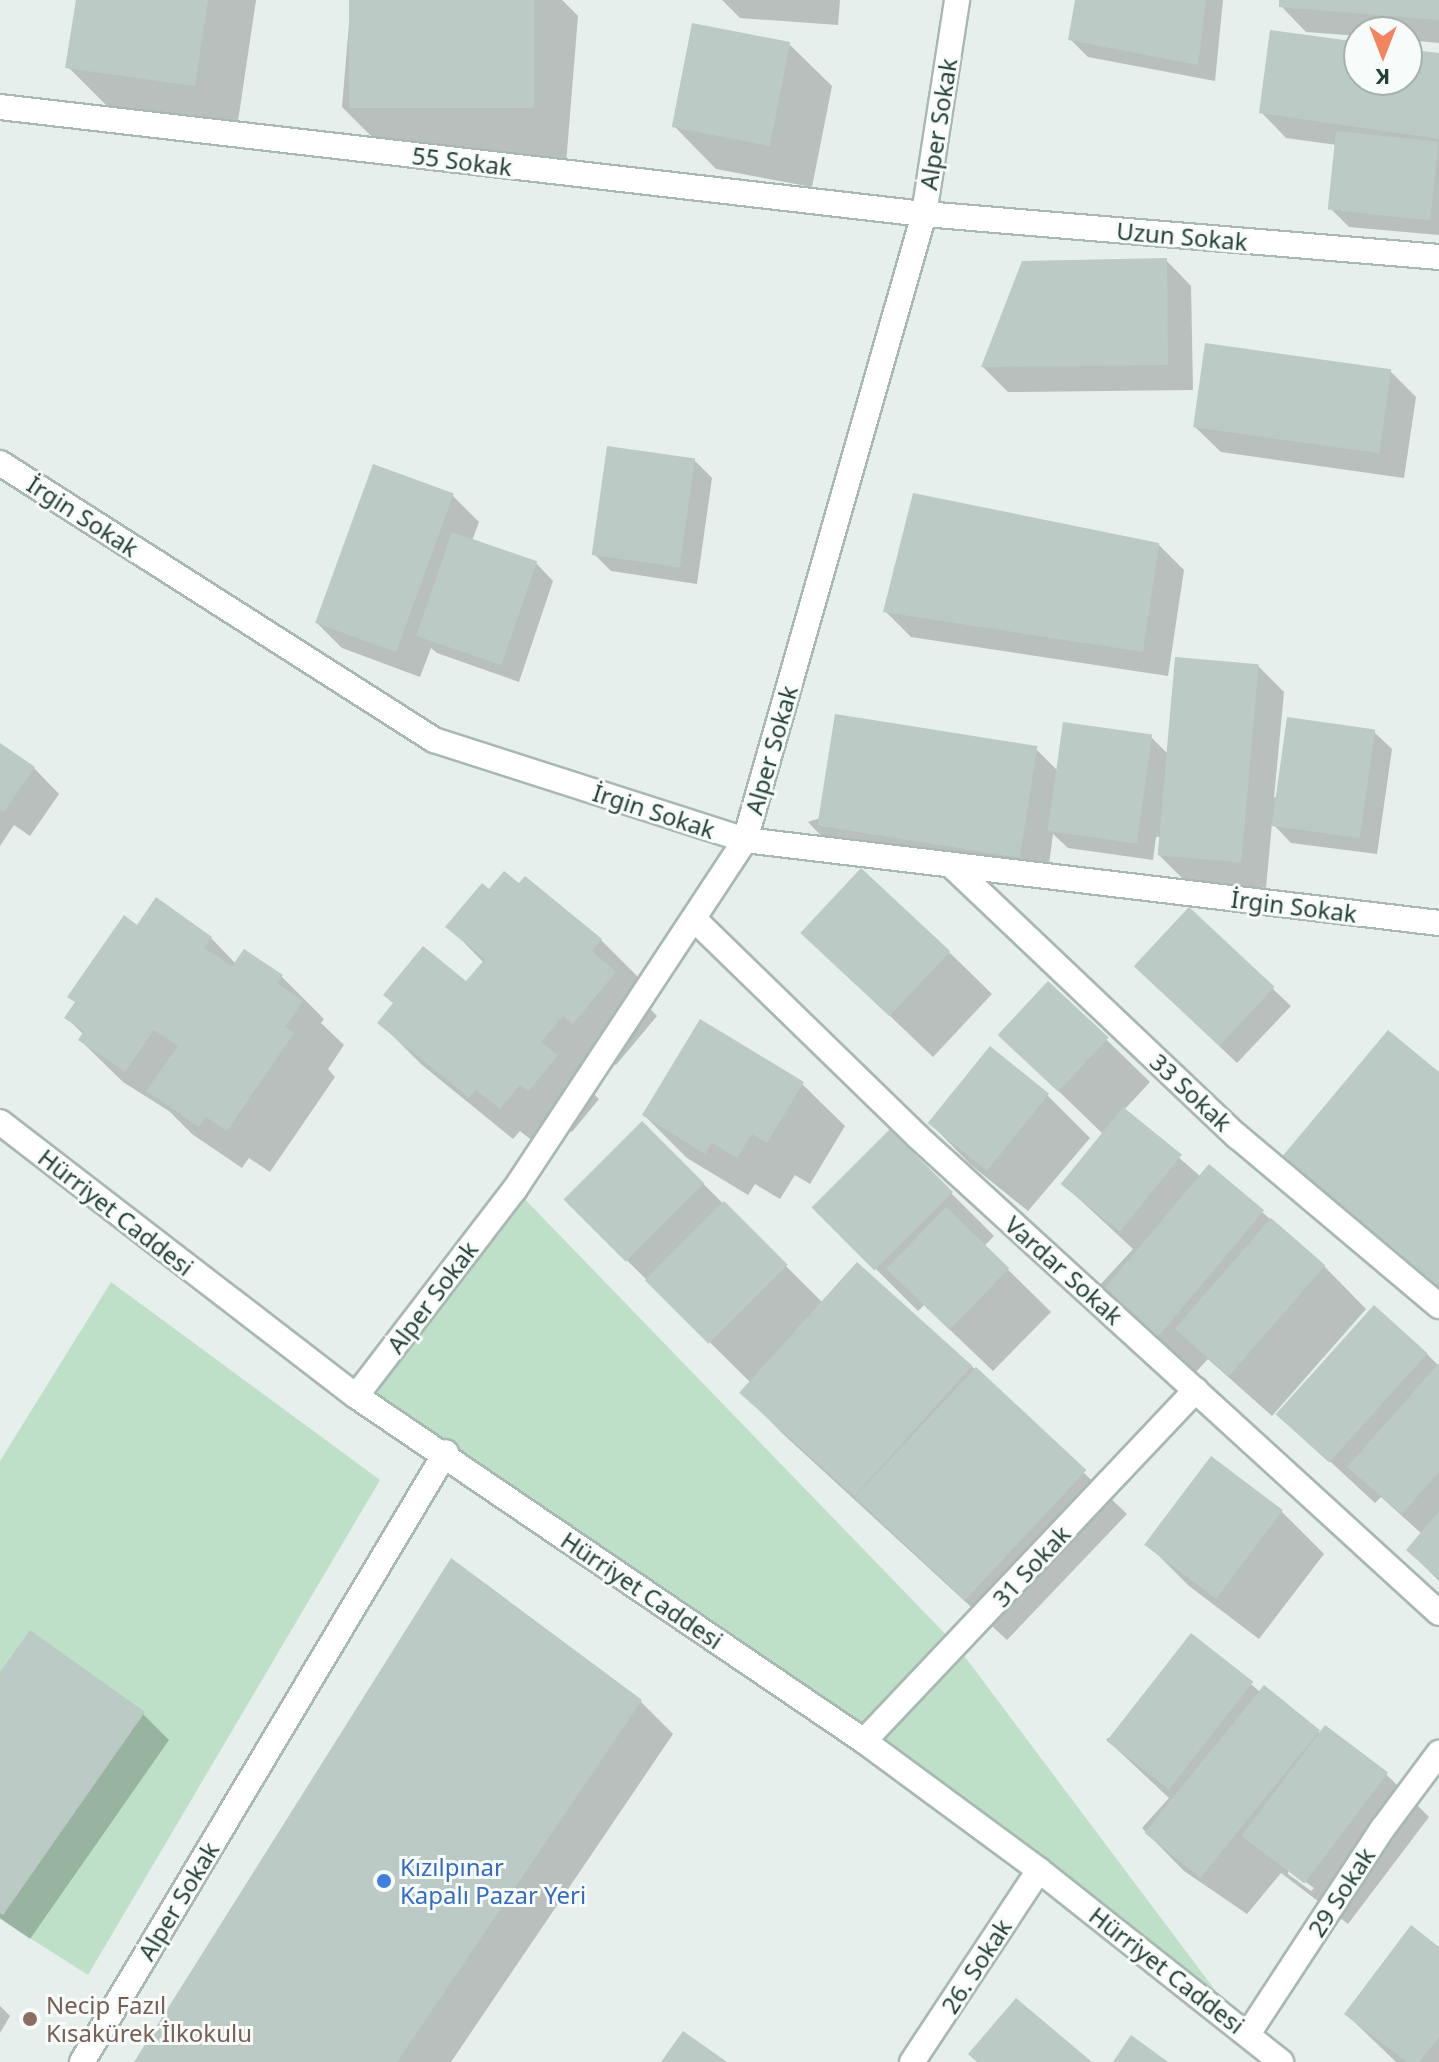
<!DOCTYPE html>
<meta charset="utf-8">
<style>
body{margin:0}
#map{position:relative;width:1439px;height:2062px;overflow:hidden;background:#e6efeb;font-family:"Noto Sans",sans-serif}
div>[style]{position:absolute}
.green>*{inset:0;background:#bfe0c8}
.shadow>*{inset:0;background:#0003}
.building>*{inset:0;background:#bbcac4;transform-origin:0 0}
.roads{filter:drop-shadow(2px 0 #a8b8b2) drop-shadow(-2px 0 #a8b8b2) drop-shadow(0 2px #a8b8b2) drop-shadow(0 -2px #a8b8b2)}
.minor>*{height:24px;margin:-12px;padding:0 12px;transform-origin:12px;border-radius:12px;background:#fff}
.tertiary>*{height:24px;margin:-12px;padding:0 12px;transform-origin:12px;border-radius:12px;background:#fff}
.dots>*{width:22px;height:22px;translate:-50% -50%;box-sizing:border-box;border:4px solid #f7fbf9;border-radius:50%}
span{translate:-50% -50%;white-space:nowrap;text-align:center;line-height:1.15;-webkit-text-stroke:6px #f7fbf9;paint-order:stroke}
.street-label{font-size:24px;color:#24423a}
.shop-label{font-size:24px;color:#366cbe}
.left{translate:0 -50%;text-align:left}
.education-label{font-size:24px;color:#785e54}
.north{position:absolute;left:1343px;top:16px;width:80px;height:80px;box-sizing:border-box;background:#f7fbf9;border:2px solid #a3b1ad;border-radius:50%;rotate:180deg;font-size:22px;font-weight:700;line-height:32px;text-align:center;color:#24423a}
.north::after{content:'';display:block;margin:auto;width:28px;height:36px;background:#f4845f;clip-path:polygon(50% 0,100% 100%,50% 72%,0 100%)}
</style>
<div id="map">
<div class="green">
<i style="clip-path:polygon(515px 1189px,956px 1645px,1248px 2034px,1039px 1870px,356px 1396px)"></i>
<i style="clip-path:polygon(111px 1282px,380px 1480px,88px 1975px,0 1919px,0 1461px)"></i>
</div>
<div class="shadow">
<i style="clip-path:polygon(78px 0,256px 0,237px 128px,110px 109px,68px 67px)"></i>
<i style="clip-path:polygon(351px 0,562px 0,578px 16px,566px 164px,385px 150px,342px 107px)"></i>
<i style="clip-path:polygon(722px 0,840px 0,838px 25px,740px 18px)"></i>
<i style="clip-path:polygon(1077px 0,1223px 0,1215px 81px,1088px 57px,1070px 39px)"></i>
<i style="clip-path:polygon(1281px 0,1439px 0,1439px 43px,1407px 40px,1407px 32px,1359px 32px,1359px 36px,1306px 32px,1281px 6px)"></i>
<i style="clip-path:polygon(789px 44px,832px 86px,812px 187px,716px 169px,674px 126px)"></i>
<i style="clip-path:polygon(1359px 44px,1359px 80px,1407px 80px,1407px 51px,1439px 55px,1439px 235px,1349px 227px,1331px 209px,1337px 145px,1286px 138px,1261px 112px)"></i>
<i style="clip-path:polygon(1166px 260px,1191px 286px,1193px 390px,1008px 392px,983px 367px)"></i>
<i style="clip-path:polygon(1390px 371px,1416px 397px,1404px 478px,1221px 452px,1195px 427px)"></i>
<i style="clip-path:polygon(694px 460px,712px 478px,697px 584px,611px 571px,594px 554px)"></i>
<i style="clip-path:polygon(374px 467px,453px 496px,479px 522px,472px 541px,536px 563px,553px 581px,519px 682px,437px 653px,431px 648px,420px 677px,342px 648px,316px 622px)"></i>
<i style="clip-path:polygon(1158px 544px,1184px 570px,1168px 676px,911px 637px,886px 612px)"></i>
<i style="clip-path:polygon(1258px 666px,1284px 692px,1274px 798px,1374px 732px,1392px 749px,1377px 854px,1291px 843px,1272px 823px,1266px 888px,1184px 880px,1158px 854px,1160px 837px,1156px 837px,1153px 860px,1068px 848px,1053px 834px,1047px 880px,833px 848px,808px 822px,1036px 749px,1058px 771px,1151px 737px,1168px 754px)"></i>
<i style="clip-path:polygon(0 746px,34px 768px,59px 794px,30px 836px,14px 825px,0 846px)"></i>
<i style="clip-path:polygon(490px 891px,601px 940px,643px 982px,635px 993px,657px 1016px,616px 1065px,606px 1057px,584px 1084px,599px 1099px,572px 1132px,564px 1126px,544px 1150px,520px 1131px,513px 1139px,422px 1065px,380px 1023px,466px 984px,484px 963px,448px 926px)"></i>
<i style="clip-path:polygon(1189px 910px,1291px 1006px,1237px 1063px,1153px 983px)"></i>
<i style="clip-path:polygon(137px 928px,211px 938px,236px 964px,281px 976px,324px 1019px,321px 1023px,344px 1045px,328px 1069px,335px 1077px,270px 1172px,249px 1158px,242px 1168px,192px 1134px,169px 1111px,123px 1082px,80px 1040px,84px 1035px,67px 1018px)"></i>
<i style="clip-path:polygon(803px 933px,949px 952px,992px 994px,933px 1057px)"></i>
<i style="clip-path:polygon(1048px 983px,1150px 1082px,1124px 1110px,1200px 1176px,1209px 1166px,1324px 1266px,1366px 1309px,1272px 1416px,1208px 1359px,1195px 1373px,1100px 1285px,1133px 1249px,1062px 1183px,1103px 1134px,1043px 1076px)"></i>
<i style="clip-path:polygon(1439px 1075px,1439px 1293px,1326px 1200px,1284px 1157px)"></i>
<i style="clip-path:polygon(802px 1084px,845px 1126px,810px 1184px,795px 1175px,780px 1199px,755px 1184px,748px 1195px,687px 1158px,644px 1115px)"></i>
<i style="clip-path:polygon(1047px 1095px,1090px 1138px,1028px 1211px,971px 1165px,929px 1122px)"></i>
<i style="clip-path:polygon(642px 1123px,822px 1302px,858px 1265px,976px 1370px,1127px 1514px,1007px 1640px,783px 1434px,741px 1391px,750px 1382px,565px 1199px)"></i>
<i style="clip-path:polygon(890px 1132px,994px 1236px,984px 1246px,1051px 1312px,993px 1371px,924px 1305px,918px 1311px,814px 1207px)"></i>
<i style="clip-path:polygon(1427px 1354px,1439px 1366px,1439px 1581px,1408px 1550px,1422px 1534px,1381px 1497px,1375px 1503px,1280px 1415px)"></i>
<i style="clip-path:polygon(1281px 1511px,1324px 1554px,1259px 1639px,1189px 1586px,1147px 1544px)"></i>
<i style="clip-path:polygon(452px 1561px,641px 1702px,673px 1734px,451px 2062px,137px 2062px)"></i>
<i style="clip-path:polygon(0 1676px,143px 1714px,169px 1740px,30px 1939px,0 1918px)"></i>
<i style="clip-path:polygon(evenodd,1251px 1684px,1260px 1692px,1264px 1688px,1321px 1734px,1325px 1728px,1387px 1775px,1429px 1817px,1348px 1924px,1281px 1873px,1247px 1914px,1184px 1871px,1142px 1828px,1169px 1798px,1106px 1739px,1251px 1684px,1288px 1869px,1314px 1888px,1311px 1891px,1288px 1874px,1288px 1869px)"></i>
<i style="clip-path:polygon(1439px 1949px,1439px 2062px,1396px 2062px,1346px 2014px)"></i>
<i style="clip-path:polygon(0 2006px,10px 2016px,0 2033px)"></i>
</div>
<div class="building">
<i style="clip-path:polygon(76px 0,208px 0,195px 86px,65px 68px)"></i>
<i style="left:349px;top:0;width:185px;height:108px"></i>
<i style="clip-path:polygon(1075px 0,1206px 0,1198px 65px,1068px 40px)"></i>
<i style="clip-path:polygon(1279px 0,1439px 0,1439px 20px,1279px 7px)"></i>
<i style="left:692px;top:23px;width:100px;height:106px;rotate:11deg"></i>
<i style="clip-path:polygon(1270px 30px,1359px 42px,1359px 80px,1407px 80px,1407px 49px,1439px 53px,1439px 139px,1259px 113px)"></i>
<i style="left:1336px;top:131px;width:103px;height:79px;rotate:6deg"></i>
<i style="clip-path:polygon(1167px 258px,1168px 365px,981px 367px,1022px 261px)"></i>
<i style="left:1205px;top:343px;width:188px;height:85px;rotate:8deg"></i>
<i style="left:607px;top:446px;width:89px;height:110px;rotate:8deg"></i>
<i style="left:373px;top:464px;width:86px;height:169px;rotate:20deg"></i>
<i style="clip-path:polygon(913px 493px,1159px 543px,1143px 652px,883px 612px)"></i>
<i style="left:452px;top:532px;width:90px;height:110px;rotate:19deg"></i>
<i style="left:1175px;top:657px;width:84px;height:199px;rotate:5deg"></i>
<i style="left:835px;top:714px;width:205px;height:113px;rotate:9deg"></i>
<i style="left:1287px;top:717px;width:89px;height:110px;rotate:8deg"></i>
<i style="left:1063px;top:722px;width:90px;height:110px;rotate:8deg"></i>
<i style="clip-path:polygon(0 743px,35px 767px,4px 812px,0 810px)"></i>
<i style="left:861px;top:868px;width:122px;height:89px;rotate:43deg"></i>
<i style="clip-path:polygon(504px 871px,519px 883px,525px 876px,602px 939px,592px 951px,616px 972px,573px 1024px,563px 1016px,541px 1042px,558px 1055px,529px 1091px,520px 1085px,500px 1109px,476px 1090px,469px 1098px,377px 1023px,393px 1003px,383px 995px,423px 946px,466px 981px,485px 959px,445px 927px,482px 883px,489px 889px)"></i>
<i style="clip-path:polygon(156px 897px,212px 937px,204px 948px,232px 966px,244px 949px,283px 975px,277px 983px,303px 1001px,285px 1027px,294px 1033px,227px 1131px,206px 1117px,199px 1127px,146px 1091px,178px 1046px,154px 1030px,125px 1072px,78px 1040px,84px 1031px,64px 1018px,75px 1002px,67px 997px,124px 915px,137px 925px)"></i>
<i style="left:1189px;top:907px;width:117px;height:81px;rotate:43deg"></i>
<i style="left:1048px;top:981px;width:83px;height:74px;rotate:43deg"></i>
<i style="clip-path:polygon(700px 1019px,804px 1082px,767px 1143px,752px 1134px,737px 1158px,712px 1143px,705px 1154px,642px 1115px)"></i>
<i style="clip-path:polygon(1388px 1030px,1439px 1072px,1439px 1288px,1281px 1158px)"></i>
<i style="left:990px;top:1046px;width:76px;height:99px;rotate:39deg"></i>
<i style="left:1123px;top:1107px;width:76px;height:99px;rotate:39deg"></i>
<i style="left:642px;top:1121px;width:88px;height:111px;rotate:45deg"></i>
<i style="left:890px;top:1129px;width:89px;height:111px;rotate:45deg"></i>
<i style="left:1209px;top:1164px;width:72px;height:165px;rotate:40deg"></i>
<i style="left:724px;top:1201px;width:90px;height:112px;rotate:45deg"></i>
<i style="left:946px;top:1207px;width:88px;height:86px;rotate:44deg"></i>
<i style="left:1271px;top:1218px;width:72px;height:147px;rotate:41deg"></i>
<i style="left:857px;top:1262px;width:155px;height:176px;rotate:42deg"></i>
<i style="left:1374px;top:1305px;width:72px;height:147px;rotate:42deg"></i>
<i style="clip-path:polygon(1439px 1363px,1439px 1472px,1402px 1514px,1347px 1467px)"></i>
<i style="left:976px;top:1367px;width:151px;height:178px;rotate:43deg"></i>
<i style="left:1211px;top:1456px;width:90px;height:111px;rotate:37deg"></i>
<i style="clip-path:polygon(1439px 1511px,1439px 1579px,1406px 1550px)"></i>
<i style="clip-path:polygon(451px 1558px,642px 1700px,397px 2062px,134px 2062px)"></i>
<i style="clip-path:polygon(30px 1630px,145px 1712px,3px 1915px,0 1913px,0 1672px)"></i>
<i style="left:1191px;top:1633px;width:79px;height:137px;rotate:38deg"></i>
<i style="left:1264px;top:1685px;width:72px;height:190px;rotate:39deg"></i>
<i style="left:1325px;top:1725px;width:79px;height:139px;rotate:37deg"></i>
<i style="clip-path:polygon(1411px 1925px,1439px 1947px,1439px 2037px,1419px 2062px,1407px 2062px,1344px 2014px)"></i>
<i style="clip-path:polygon(1016px 1998px,1092px 2062px,977px 2062px,968px 2054px)"></i>
<i style="clip-path:polygon(683px 2031px,727px 2062px,661px 2062px)"></i>
<i style="clip-path:polygon(1131px 2035px,1168px 2062px,1113px 2062px)"></i>
</div>
<div class="roads">
<div class="minor">
<i style="left:0;top:107px;width:930px;rotate:6.61deg"></i>
<i style="left:924px;top:214px;width:517px;rotate:4.77deg"></i>
<i style="left:0;top:463px;width:515px;rotate:32.55deg"></i>
<i style="left:434px;top:740px;width:327px;rotate:17.8deg"></i>
<i style="left:745px;top:840px;width:699px;rotate:6.82deg"></i>
<i style="left:952px;top:866px;width:393px;rotate:43.5deg"></i>
<i style="left:1237px;top:1136px;width:264px;rotate:40.1deg"></i>
<i style="left:695px;top:920px;width:310px;rotate:44.2deg"></i>
<i style="left:917px;top:1136px;width:707px;rotate:42.42deg"></i>
<i style="left:356px;top:1396px;width:261px;rotate:-52.5deg"></i>
<i style="left:515px;top:1189px;width:418px;rotate:-56.6deg"></i>
<i style="left:745px;top:840px;width:651px;rotate:-74.04deg"></i>
<i style="left:924px;top:214px;width:217px;rotate:-81.2deg"></i>
<i style="left:864px;top:1741px;width:483px;rotate:-46.6deg"></i>
<i style="left:1248px;top:2034px;width:246px;rotate:-56.8deg"></i>
<i style="left:1383px;top:1828px;width:94px;rotate:-53.3deg"></i>
<i style="left:82px;top:2062px;width:710px;rotate:-59.17deg"></i>
<i style="left:912px;top:2062px;width:230px;rotate:-56.5deg"></i>
</div>
<div class="tertiary">
<i style="left:0;top:1122px;width:449px;rotate:37.6deg"></i>
<i style="left:356px;top:1396px;width:614px;rotate:34.18deg"></i>
<i style="left:864px;top:1741px;width:217px;rotate:36.4deg"></i>
<i style="left:1039px;top:1870px;width:309px;rotate:38.4deg"></i>
</div>
</div>
<div class="dots">
<i style="left:384px;top:1881px;background:#3f7fe0"></i>
<i style="left:30px;top:2019px;background:#8d6e63"></i>
</div>
<div class="street-label">
<span style="left:938px;top:124px;rotate:-81deg">Alper Sokak</span>
<span style="left:462px;top:161px;rotate:7deg">55 Sokak</span>
<span style="left:1182px;top:236px;rotate:5deg">Uzun Sokak</span>
<span style="left:83px;top:516px;rotate:33deg">İrgin Sokak</span>
<span style="left:771px;top:750px;rotate:-74deg">Alper Sokak</span>
<span style="left:654px;top:811px;rotate:18deg">İrgin Sokak</span>
<span style="left:1294px;top:906px;rotate:7deg">İrgin Sokak</span>
<span style="left:1191px;top:1092px;rotate:43deg">33 Sokak</span>
<span style="left:116px;top:1212px;rotate:38deg">Hürriyet Caddesi</span>
<span style="left:1064px;top:1270px;rotate:42deg">Vardar Sokak</span>
<span style="left:432px;top:1297px;rotate:-53deg">Alper Sokak</span>
<span style="left:1031px;top:1566px;rotate:-47deg">31 Sokak</span>
<span style="left:642px;top:1590px;rotate:34deg">Hürriyet Caddesi</span>
<span style="left:1341px;top:1892px;rotate:-57deg">29 Sokak</span>
<span style="left:178px;top:1901px;rotate:-59deg">Alper Sokak</span>
<span style="left:976px;top:1966px;rotate:-57deg">26. Sokak</span>
<span style="left:1167px;top:1970px;rotate:38deg">Hürriyet Caddesi</span>
</div>
<div class="shop-label">
<span class="left" style="left:400px;top:1881px">Kızılpınar<br>Kapalı Pazar Yeri</span>
</div>
<div class="education-label">
<span class="left" style="left:46px;top:2019px">Necip Fazıl<br>Kısakürek İlkokulu</span>
</div>
<div class="north">K</div>
</div>
